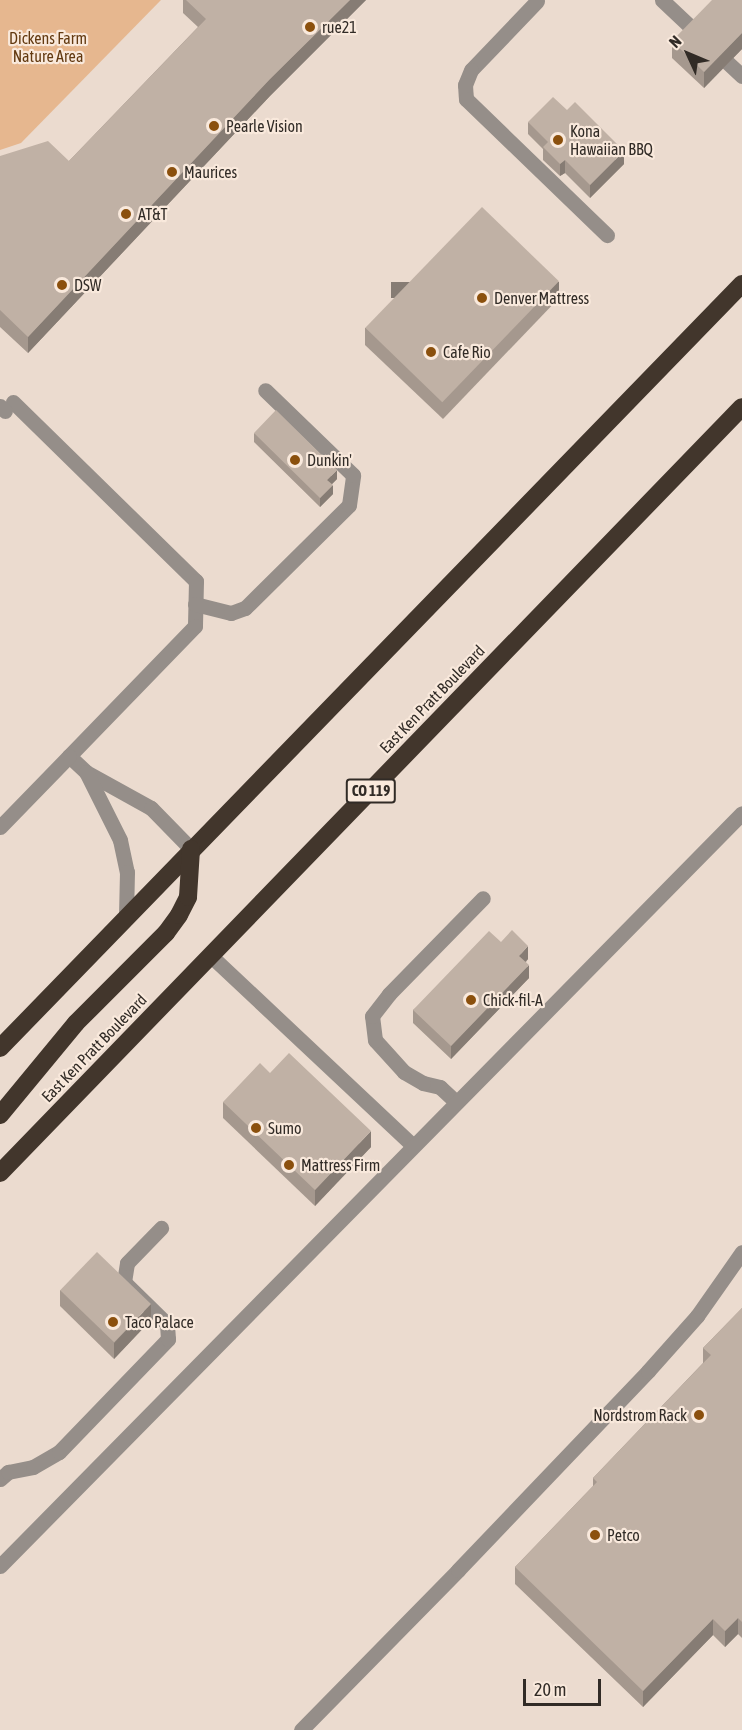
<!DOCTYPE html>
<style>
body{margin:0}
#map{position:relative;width:742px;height:1730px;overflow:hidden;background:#ebdbcf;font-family:"Asap Condensed",sans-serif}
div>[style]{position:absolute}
.green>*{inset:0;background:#e6b78f}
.minor>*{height:15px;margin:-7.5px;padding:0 7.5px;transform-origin:7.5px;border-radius:7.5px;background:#958e89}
.highway>*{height:18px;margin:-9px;padding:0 9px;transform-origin:9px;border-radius:9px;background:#42362c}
.wall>*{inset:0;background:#a5988e}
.shaded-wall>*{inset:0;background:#867c74;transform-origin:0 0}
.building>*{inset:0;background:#c0b1a5;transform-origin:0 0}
.dots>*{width:16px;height:16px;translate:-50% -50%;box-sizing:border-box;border:3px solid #f9e9dc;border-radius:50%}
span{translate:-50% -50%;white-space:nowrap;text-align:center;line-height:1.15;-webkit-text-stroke:4.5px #f9e9dc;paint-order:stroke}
.shield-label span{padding:2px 4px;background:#f9e9dc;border:2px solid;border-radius:4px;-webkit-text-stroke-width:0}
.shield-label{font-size:15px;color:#312b26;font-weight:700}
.poi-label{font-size:16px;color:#312b26}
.left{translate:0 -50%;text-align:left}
.right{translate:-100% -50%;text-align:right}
.park-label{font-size:16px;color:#633a11}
.street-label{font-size:16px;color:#312b26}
.north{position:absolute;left:658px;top:24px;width:60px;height:60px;-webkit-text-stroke:4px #f9e9dc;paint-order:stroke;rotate:314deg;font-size:16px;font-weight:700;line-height:24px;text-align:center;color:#312b26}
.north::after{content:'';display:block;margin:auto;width:21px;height:27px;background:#312b26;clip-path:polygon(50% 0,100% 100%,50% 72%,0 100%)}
.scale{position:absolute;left:523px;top:1679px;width:78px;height:27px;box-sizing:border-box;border:3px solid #312b26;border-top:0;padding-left:8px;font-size:18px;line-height:21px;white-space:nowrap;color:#312b26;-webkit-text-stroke:4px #f9e9dc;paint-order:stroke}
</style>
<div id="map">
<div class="green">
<i style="clip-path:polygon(0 0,161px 0,21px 143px,0 150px)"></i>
</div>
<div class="minor">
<i style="left:662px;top:0;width:47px;rotate:43.3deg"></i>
<i style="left:537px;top:1px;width:95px;rotate:133.7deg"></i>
<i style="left:471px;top:70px;width:16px;rotate:112deg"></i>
<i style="left:465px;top:85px;width:14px;rotate:86deg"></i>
<i style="left:466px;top:99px;width:196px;rotate:44deg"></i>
<i style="left:728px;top:63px;width:19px;rotate:43deg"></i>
<i style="left:13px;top:402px;width:256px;rotate:44.4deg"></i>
<i style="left:196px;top:581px;width:45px;rotate:91.3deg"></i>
<i style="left:195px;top:626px;width:181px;rotate:134.1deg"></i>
<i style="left:69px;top:756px;width:23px;rotate:43deg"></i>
<i style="left:86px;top:772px;width:74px;rotate:29deg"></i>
<i style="left:151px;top:808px;width:57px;rotate:45.7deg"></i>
<i style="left:0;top:406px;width:7px;rotate:45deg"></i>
<i style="left:195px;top:604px;width:37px;rotate:14deg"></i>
<i style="left:231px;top:613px;width:15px;rotate:-20deg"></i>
<i style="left:245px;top:608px;width:146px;rotate:-44.7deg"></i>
<i style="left:349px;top:505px;width:30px;rotate:-82deg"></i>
<i style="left:353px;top:475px;width:122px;rotate:-136deg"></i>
<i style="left:86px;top:772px;width:76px;rotate:63.4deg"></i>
<i style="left:120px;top:840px;width:33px;rotate:78deg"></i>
<i style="left:127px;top:872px;width:45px;rotate:91.3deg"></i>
<i style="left:0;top:827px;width:99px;rotate:-45.8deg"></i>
<i style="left:211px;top:956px;width:277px;rotate:43.2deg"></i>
<i style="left:456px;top:1102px;width:22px;rotate:-137deg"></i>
<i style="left:440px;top:1087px;width:17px;rotate:-167deg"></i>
<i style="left:423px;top:1083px;width:22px;rotate:-150deg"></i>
<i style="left:404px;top:1072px;width:43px;rotate:-132.2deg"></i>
<i style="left:375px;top:1040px;width:24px;rotate:-97deg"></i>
<i style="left:372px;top:1016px;width:28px;rotate:-52deg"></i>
<i style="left:389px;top:994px;width:134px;rotate:-45.6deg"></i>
<i style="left:0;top:1479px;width:11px;rotate:-41deg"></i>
<i style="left:8px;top:1472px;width:25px;rotate:-11deg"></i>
<i style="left:33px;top:1467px;width:30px;rotate:-30deg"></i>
<i style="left:59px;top:1452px;width:157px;rotate:-46deg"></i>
<i style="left:168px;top:1339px;width:15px;rotate:-94deg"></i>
<i style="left:167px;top:1324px;width:60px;rotate:-135.7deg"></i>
<i style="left:124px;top:1282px;width:19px;rotate:-81deg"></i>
<i style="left:127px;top:1263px;width:49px;rotate:-45.8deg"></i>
<i style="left:0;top:1566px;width:1057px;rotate:-45.42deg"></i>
<i style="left:301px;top:1730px;width:224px;rotate:-45.5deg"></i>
<i style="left:458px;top:1570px;width:275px;rotate:-46.3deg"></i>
<i style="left:648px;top:1371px;width:74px;rotate:-48.3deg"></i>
<i style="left:697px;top:1316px;width:78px;rotate:-54.9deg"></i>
</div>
<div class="highway">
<i style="left:0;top:1048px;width:1065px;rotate:-45.84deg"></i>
<i style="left:0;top:1115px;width:119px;rotate:-50.4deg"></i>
<i style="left:76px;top:1023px;width:127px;rotate:-45deg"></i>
<i style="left:166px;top:933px;width:22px;rotate:-54deg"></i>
<i style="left:179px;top:915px;width:20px;rotate:-63deg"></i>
<i style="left:188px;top:897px;width:48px;rotate:-86.4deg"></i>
<i style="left:0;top:1173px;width:1066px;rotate:-45.91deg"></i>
</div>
<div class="wall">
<i style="clip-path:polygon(183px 0,366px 0,270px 96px,28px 353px,0 327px,0 156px,69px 161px,198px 27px,183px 13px)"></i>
<i style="clip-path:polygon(742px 0,742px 49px,704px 88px,672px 58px,672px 41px)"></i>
<i style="clip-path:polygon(528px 122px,624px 164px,590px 198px,565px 173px,560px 176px,543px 160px,543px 149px,528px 134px)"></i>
<i style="clip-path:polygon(559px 298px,443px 419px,365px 345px,365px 328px)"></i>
<i style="clip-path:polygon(254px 433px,337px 479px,332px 484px,333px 494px,320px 507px,254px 442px)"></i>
<i style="clip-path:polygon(501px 942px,528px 959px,526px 962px,529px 978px,451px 1059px,413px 1023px,413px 1010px)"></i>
<i style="clip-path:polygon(223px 1102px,371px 1147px,315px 1206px,223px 1118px)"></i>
<i style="clip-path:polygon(60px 1290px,151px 1320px,114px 1359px,60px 1306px)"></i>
<i style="clip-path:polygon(742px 1308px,742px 1638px,738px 1634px,725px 1647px,713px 1635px,643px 1707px,515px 1584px,515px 1567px,593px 1486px,593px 1478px,703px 1363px,703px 1348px)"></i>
</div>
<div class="shaded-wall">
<i style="clip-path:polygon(350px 0,366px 0,270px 96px,28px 353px,28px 337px,270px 79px)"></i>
<i style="clip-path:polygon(742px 33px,742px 49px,704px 88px,704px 72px)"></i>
<i style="clip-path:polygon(624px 151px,624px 164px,590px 198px,590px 185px)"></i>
<i style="clip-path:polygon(565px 160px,565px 173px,560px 176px,560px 164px)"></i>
<i style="left:559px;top:282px;width:16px;height:168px;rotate:90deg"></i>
<i style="clip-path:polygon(337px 470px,337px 479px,327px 489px,327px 480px)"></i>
<i style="clip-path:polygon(333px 485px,333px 494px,320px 507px,320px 498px)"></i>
<i style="clip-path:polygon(528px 946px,528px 959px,519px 968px,519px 956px)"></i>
<i style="clip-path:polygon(529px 965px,529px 978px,451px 1059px,451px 1046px)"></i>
<i style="clip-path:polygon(371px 1131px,371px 1147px,315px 1206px,315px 1190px)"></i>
<i style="clip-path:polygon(151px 1304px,151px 1320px,114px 1359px,114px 1343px)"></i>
<i style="clip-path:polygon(738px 1618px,738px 1634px,725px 1647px,725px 1631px)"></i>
<i style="clip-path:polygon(713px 1619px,713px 1635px,643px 1707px,643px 1691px)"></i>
</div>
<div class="building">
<i style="clip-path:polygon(186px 0,350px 0,270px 79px,28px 337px,0 310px,0 156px,48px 141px,69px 161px,206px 19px)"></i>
<i style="clip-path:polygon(712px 0,742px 0,742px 33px,704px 72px,672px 41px)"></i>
<i style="clip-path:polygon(553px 97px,567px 110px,575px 102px,624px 151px,590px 185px,565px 160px,560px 164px,543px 147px,548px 142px,528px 122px)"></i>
<i style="left:482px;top:207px;width:107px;height:168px;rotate:44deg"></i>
<i style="clip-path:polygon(276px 410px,337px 470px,327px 480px,333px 485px,320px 498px,254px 433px)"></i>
<i style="clip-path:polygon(512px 930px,528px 946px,519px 956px,529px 965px,451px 1046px,413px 1010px,489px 931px,501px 942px)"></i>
<i style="clip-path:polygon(289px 1053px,371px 1131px,315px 1190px,223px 1102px,260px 1063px,270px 1073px)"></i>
<i style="left:97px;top:1252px;width:75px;height:53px;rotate:44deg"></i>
<i style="clip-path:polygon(742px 1308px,742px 1622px,738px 1618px,725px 1631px,713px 1619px,643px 1691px,515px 1567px,597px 1482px,593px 1478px,711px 1355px,703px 1348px)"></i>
</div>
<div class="dots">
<i style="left:310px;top:27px;background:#8b500d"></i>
<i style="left:214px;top:126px;background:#8b500d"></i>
<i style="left:558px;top:140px;background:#8b500d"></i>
<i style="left:172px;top:172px;background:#8b500d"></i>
<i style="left:126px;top:214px;background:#8b500d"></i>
<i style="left:62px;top:285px;background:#8b500d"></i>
<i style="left:482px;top:298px;background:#8b500d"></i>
<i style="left:431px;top:352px;background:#8b500d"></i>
<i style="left:295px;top:460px;background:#8b500d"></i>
<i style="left:471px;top:1000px;background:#8b500d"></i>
<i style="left:256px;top:1128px;background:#8b500d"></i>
<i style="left:289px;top:1165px;background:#8b500d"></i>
<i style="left:113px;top:1322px;background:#8b500d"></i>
<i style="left:699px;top:1415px;background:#8b500d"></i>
<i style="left:595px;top:1535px;background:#8b500d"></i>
</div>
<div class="shield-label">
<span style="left:371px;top:791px">CO 119</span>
</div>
<div class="poi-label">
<span class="left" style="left:322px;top:27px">rue21</span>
<span class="left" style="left:226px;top:126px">Pearle Vision</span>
<span class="left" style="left:570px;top:140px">Kona<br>Hawaiian BBQ</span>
<span class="left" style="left:184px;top:172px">Maurices</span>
<span class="left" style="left:138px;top:214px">AT&amp;T</span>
<span class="left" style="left:74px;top:285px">DSW</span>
<span class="left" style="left:494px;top:298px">Denver Mattress</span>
<span class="left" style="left:443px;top:352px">Cafe Rio</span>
<span class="left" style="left:307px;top:460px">Dunkin'</span>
<span class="left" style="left:483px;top:1000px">Chick-fil-A</span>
<span class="left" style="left:268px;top:1128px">Sumo</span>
<span class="left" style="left:301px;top:1165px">Mattress Firm</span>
<span class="left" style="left:125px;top:1322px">Taco Palace</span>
<span class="right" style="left:687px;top:1415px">Nordstrom Rack</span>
<span class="left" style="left:607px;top:1535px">Petco</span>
</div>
<div class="park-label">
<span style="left:48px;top:47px">Dickens Farm<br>Nature Area</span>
</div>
<div class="street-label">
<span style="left:432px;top:699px;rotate:-46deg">East Ken Pratt Boulevard</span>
<span style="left:94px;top:1048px;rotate:-46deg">East Ken Pratt Boulevard</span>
</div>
<div class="north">N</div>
<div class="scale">20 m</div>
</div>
